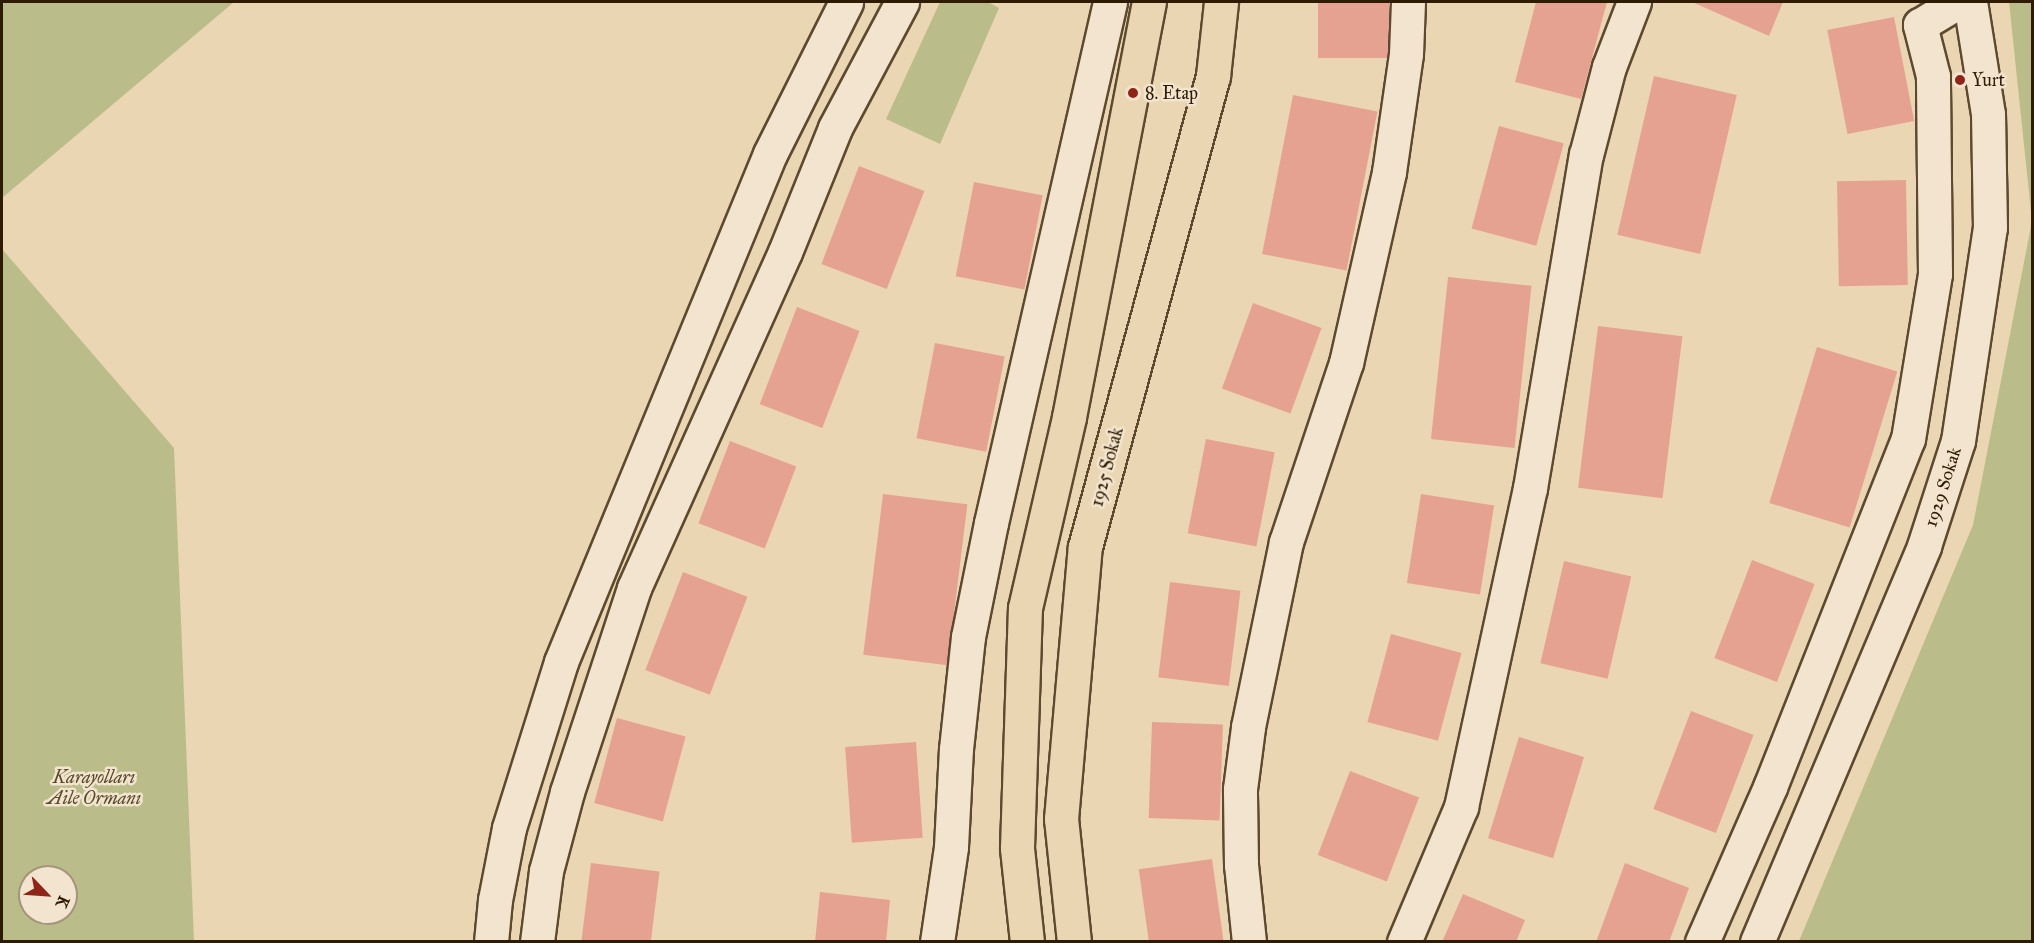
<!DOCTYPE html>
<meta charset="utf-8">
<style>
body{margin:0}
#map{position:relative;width:2034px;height:943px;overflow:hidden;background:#ebd6b3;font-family:"IM FELL Great Primer",serif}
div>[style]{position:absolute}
.green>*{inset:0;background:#babd8a}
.building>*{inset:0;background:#e6a291;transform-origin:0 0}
.roads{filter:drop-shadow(2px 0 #5d4a2e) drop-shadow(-2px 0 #5d4a2e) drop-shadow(0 2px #5d4a2e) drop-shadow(0 -2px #5d4a2e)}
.minor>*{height:33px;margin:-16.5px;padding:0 16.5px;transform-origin:16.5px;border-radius:16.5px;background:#f2e4ce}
.major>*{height:33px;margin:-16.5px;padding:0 16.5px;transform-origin:16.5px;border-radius:16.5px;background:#ebd6b3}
.dots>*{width:16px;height:16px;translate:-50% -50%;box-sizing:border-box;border:3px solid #f2e4ce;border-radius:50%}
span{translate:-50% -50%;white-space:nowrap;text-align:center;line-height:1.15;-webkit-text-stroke:5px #f2e4ce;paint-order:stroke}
.poi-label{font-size:18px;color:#2e1b02}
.left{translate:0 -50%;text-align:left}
.street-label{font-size:18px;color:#2e1b02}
.park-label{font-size:18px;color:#584c2b;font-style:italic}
.frame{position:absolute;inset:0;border:3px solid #2e1b02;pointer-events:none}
.north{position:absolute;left:18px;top:865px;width:60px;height:60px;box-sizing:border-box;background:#f2e4ce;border:2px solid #a4947c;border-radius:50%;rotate:115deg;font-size:16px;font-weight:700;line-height:24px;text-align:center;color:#2e1b02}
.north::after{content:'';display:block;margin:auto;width:21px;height:27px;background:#8f2418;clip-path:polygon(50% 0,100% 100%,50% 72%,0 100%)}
</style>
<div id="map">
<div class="green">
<i style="clip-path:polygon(2px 2px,234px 2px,2px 198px)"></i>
<i style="clip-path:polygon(940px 2px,988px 2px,999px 8px,940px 144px,886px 119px)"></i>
<i style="clip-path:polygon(2009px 2px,2032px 2px,2032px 941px,1799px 941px,1973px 525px,2032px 221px)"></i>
<i style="clip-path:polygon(evenodd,2px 249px,174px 448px,194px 941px,2px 941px,2px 249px,30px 877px,66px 877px,66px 913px,30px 913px,30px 877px)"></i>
</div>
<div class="building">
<i style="left:1318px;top:2px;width:71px;height:56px"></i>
<i style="clip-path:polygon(1536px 2px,1607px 2px,1581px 99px,1515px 82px)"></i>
<i style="clip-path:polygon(1692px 2px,1783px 2px,1769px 36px)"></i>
<i style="left:1894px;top:17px;width:106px;height:68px;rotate:79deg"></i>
<i style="left:1654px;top:76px;width:85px;height:163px;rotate:13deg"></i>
<i style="left:1293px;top:95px;width:86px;height:162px;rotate:11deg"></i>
<i style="left:1499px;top:126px;width:67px;height:106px;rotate:15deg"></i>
<i style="left:859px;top:166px;width:70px;height:105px;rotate:21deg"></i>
<i style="left:1906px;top:180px;width:105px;height:69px;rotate:89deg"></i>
<i style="left:974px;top:182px;width:70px;height:96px;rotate:11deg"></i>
<i style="left:1448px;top:277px;width:84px;height:163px;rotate:6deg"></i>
<i style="left:1253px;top:303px;width:73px;height:91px;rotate:20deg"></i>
<i style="left:797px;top:307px;width:67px;height:104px;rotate:21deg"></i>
<i style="left:1598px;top:326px;width:85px;height:163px;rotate:7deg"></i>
<i style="left:935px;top:343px;width:71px;height:97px;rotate:11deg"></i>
<i style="left:1817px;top:347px;width:84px;height:163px;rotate:17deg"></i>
<i style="left:1206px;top:439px;width:70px;height:96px;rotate:11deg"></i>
<i style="left:730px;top:441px;width:71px;height:88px;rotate:21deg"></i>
<i style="left:883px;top:494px;width:85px;height:162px;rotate:7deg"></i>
<i style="left:1421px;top:494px;width:74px;height:90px;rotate:9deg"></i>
<i style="left:1752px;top:560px;width:67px;height:105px;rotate:21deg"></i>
<i style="left:1564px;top:561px;width:69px;height:105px;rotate:13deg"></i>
<i style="left:683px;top:572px;width:69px;height:105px;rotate:21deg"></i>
<i style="left:1170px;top:582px;width:71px;height:96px;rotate:7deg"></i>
<i style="left:1391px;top:634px;width:73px;height:91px;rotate:15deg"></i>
<i style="left:1691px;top:711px;width:67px;height:105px;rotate:21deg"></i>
<i style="left:617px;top:718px;width:71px;height:88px;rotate:15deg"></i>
<i style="left:1152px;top:722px;width:71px;height:96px;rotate:2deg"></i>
<i style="left:1519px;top:737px;width:68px;height:106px;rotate:17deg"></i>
<i style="left:916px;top:742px;width:96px;height:71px;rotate:86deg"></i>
<i style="left:1350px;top:771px;width:74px;height:90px;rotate:21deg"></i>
<i style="left:1212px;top:859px;width:84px;height:74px;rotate:82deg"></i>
<i style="left:591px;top:863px;width:69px;height:80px;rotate:7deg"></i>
<i style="clip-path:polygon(1625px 863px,1689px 888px,1669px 942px,1596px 942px)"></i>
<i style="clip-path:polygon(820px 892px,890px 900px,886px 942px,815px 942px)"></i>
<i style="clip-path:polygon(1463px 894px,1525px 920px,1516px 942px,1442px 942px)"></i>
</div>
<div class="roads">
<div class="minor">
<i style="left:491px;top:942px;width:42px;rotate:-84.6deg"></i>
<i style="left:495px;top:900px;width:73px;rotate:-79deg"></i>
<i style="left:509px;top:828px;width:174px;rotate:-72.6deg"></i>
<i style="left:561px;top:662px;width:549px;rotate:-67.64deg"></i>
<i style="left:770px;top:154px;width:170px;rotate:-63.4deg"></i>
<i style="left:537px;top:942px;width:72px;rotate:-82.8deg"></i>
<i style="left:546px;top:871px;width:82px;rotate:-75.1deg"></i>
<i style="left:567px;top:792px;width:215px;rotate:-71.8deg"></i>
<i style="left:634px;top:588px;width:368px;rotate:-65.8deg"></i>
<i style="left:785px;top:252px;width:134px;rotate:-68deg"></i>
<i style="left:835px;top:128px;width:143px;rotate:-62deg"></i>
<i style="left:937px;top:942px;width:96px;rotate:-81.6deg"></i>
<i style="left:951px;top:847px;width:98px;rotate:-87.1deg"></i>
<i style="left:956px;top:749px;width:113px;rotate:-83.9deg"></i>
<i style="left:968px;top:637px;width:116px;rotate:-78.6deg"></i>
<i style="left:991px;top:523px;width:534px;rotate:-77.13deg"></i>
<i style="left:1249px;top:942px;width:77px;rotate:-95.9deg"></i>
<i style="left:1241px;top:865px;width:76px;rotate:-90.8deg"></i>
<i style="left:1240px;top:789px;width:63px;rotate:-82.6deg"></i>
<i style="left:1248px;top:727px;width:189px;rotate:-78.4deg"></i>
<i style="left:1286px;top:542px;width:189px;rotate:-71.5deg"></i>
<i style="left:1346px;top:363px;width:196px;rotate:-77.3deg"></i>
<i style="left:1389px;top:172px;width:119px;rotate:-81.8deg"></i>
<i style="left:1406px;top:54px;width:52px;rotate:-87.8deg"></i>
<i style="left:1404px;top:942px;width:147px;rotate:-67.1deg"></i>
<i style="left:1461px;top:807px;width:326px;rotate:-77.8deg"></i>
<i style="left:1530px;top:488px;width:338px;rotate:-80.5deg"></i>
<i style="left:1586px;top:155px;width:91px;rotate:-75.4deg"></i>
<i style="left:1609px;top:67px;width:70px;rotate:-69deg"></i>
<i style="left:1702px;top:942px;width:169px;rotate:-66.3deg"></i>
<i style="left:1770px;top:787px;width:374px;rotate:-68.4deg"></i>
<i style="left:1908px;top:439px;width:167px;rotate:-80.7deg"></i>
<i style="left:1935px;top:274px;width:198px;rotate:-90.6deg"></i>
<i style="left:1933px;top:76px;width:53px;rotate:-104.3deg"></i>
<i style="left:1920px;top:25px;width:44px;rotate:-31.2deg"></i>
<i style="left:1757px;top:942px;width:430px;rotate:-67.1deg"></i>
<i style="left:1924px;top:546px;width:110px;rotate:-72.1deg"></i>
<i style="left:1958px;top:441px;width:215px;rotate:-81.5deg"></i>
<i style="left:1990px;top:228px;width:114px;rotate:-91deg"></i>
<i style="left:1988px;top:114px;width:113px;rotate:-99.1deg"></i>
</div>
<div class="major">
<i style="left:1027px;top:942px;width:95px;rotate:-96.1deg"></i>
<i style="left:1017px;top:848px;width:240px;rotate:-88.1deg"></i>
<i style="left:1025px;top:608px;width:196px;rotate:-77deg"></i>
<i style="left:1069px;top:417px;width:423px;rotate:-79.1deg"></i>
<i style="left:1074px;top:942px;width:124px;rotate:-96deg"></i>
<i style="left:1061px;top:819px;width:273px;rotate:-85deg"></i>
<i style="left:1085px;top:547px;width:488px;rotate:-74.8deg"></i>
<i style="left:1213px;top:76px;width:74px;rotate:-83.8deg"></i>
</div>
</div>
<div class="dots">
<i style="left:1960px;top:80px;background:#8f2418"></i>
<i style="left:1133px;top:93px;background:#8f2418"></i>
</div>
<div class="poi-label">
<span class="left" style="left:1972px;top:80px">Yurt</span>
<span class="left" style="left:1145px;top:93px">8. Etap</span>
</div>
<div class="street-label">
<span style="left:1107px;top:467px;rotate:-75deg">1925 Sokak</span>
<span style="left:1943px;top:487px;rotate:-72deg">1929 Sokak</span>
</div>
<div class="park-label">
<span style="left:94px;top:788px">Karayolları<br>Aile Ormanı</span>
</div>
<div class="frame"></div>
<div class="north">K</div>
</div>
